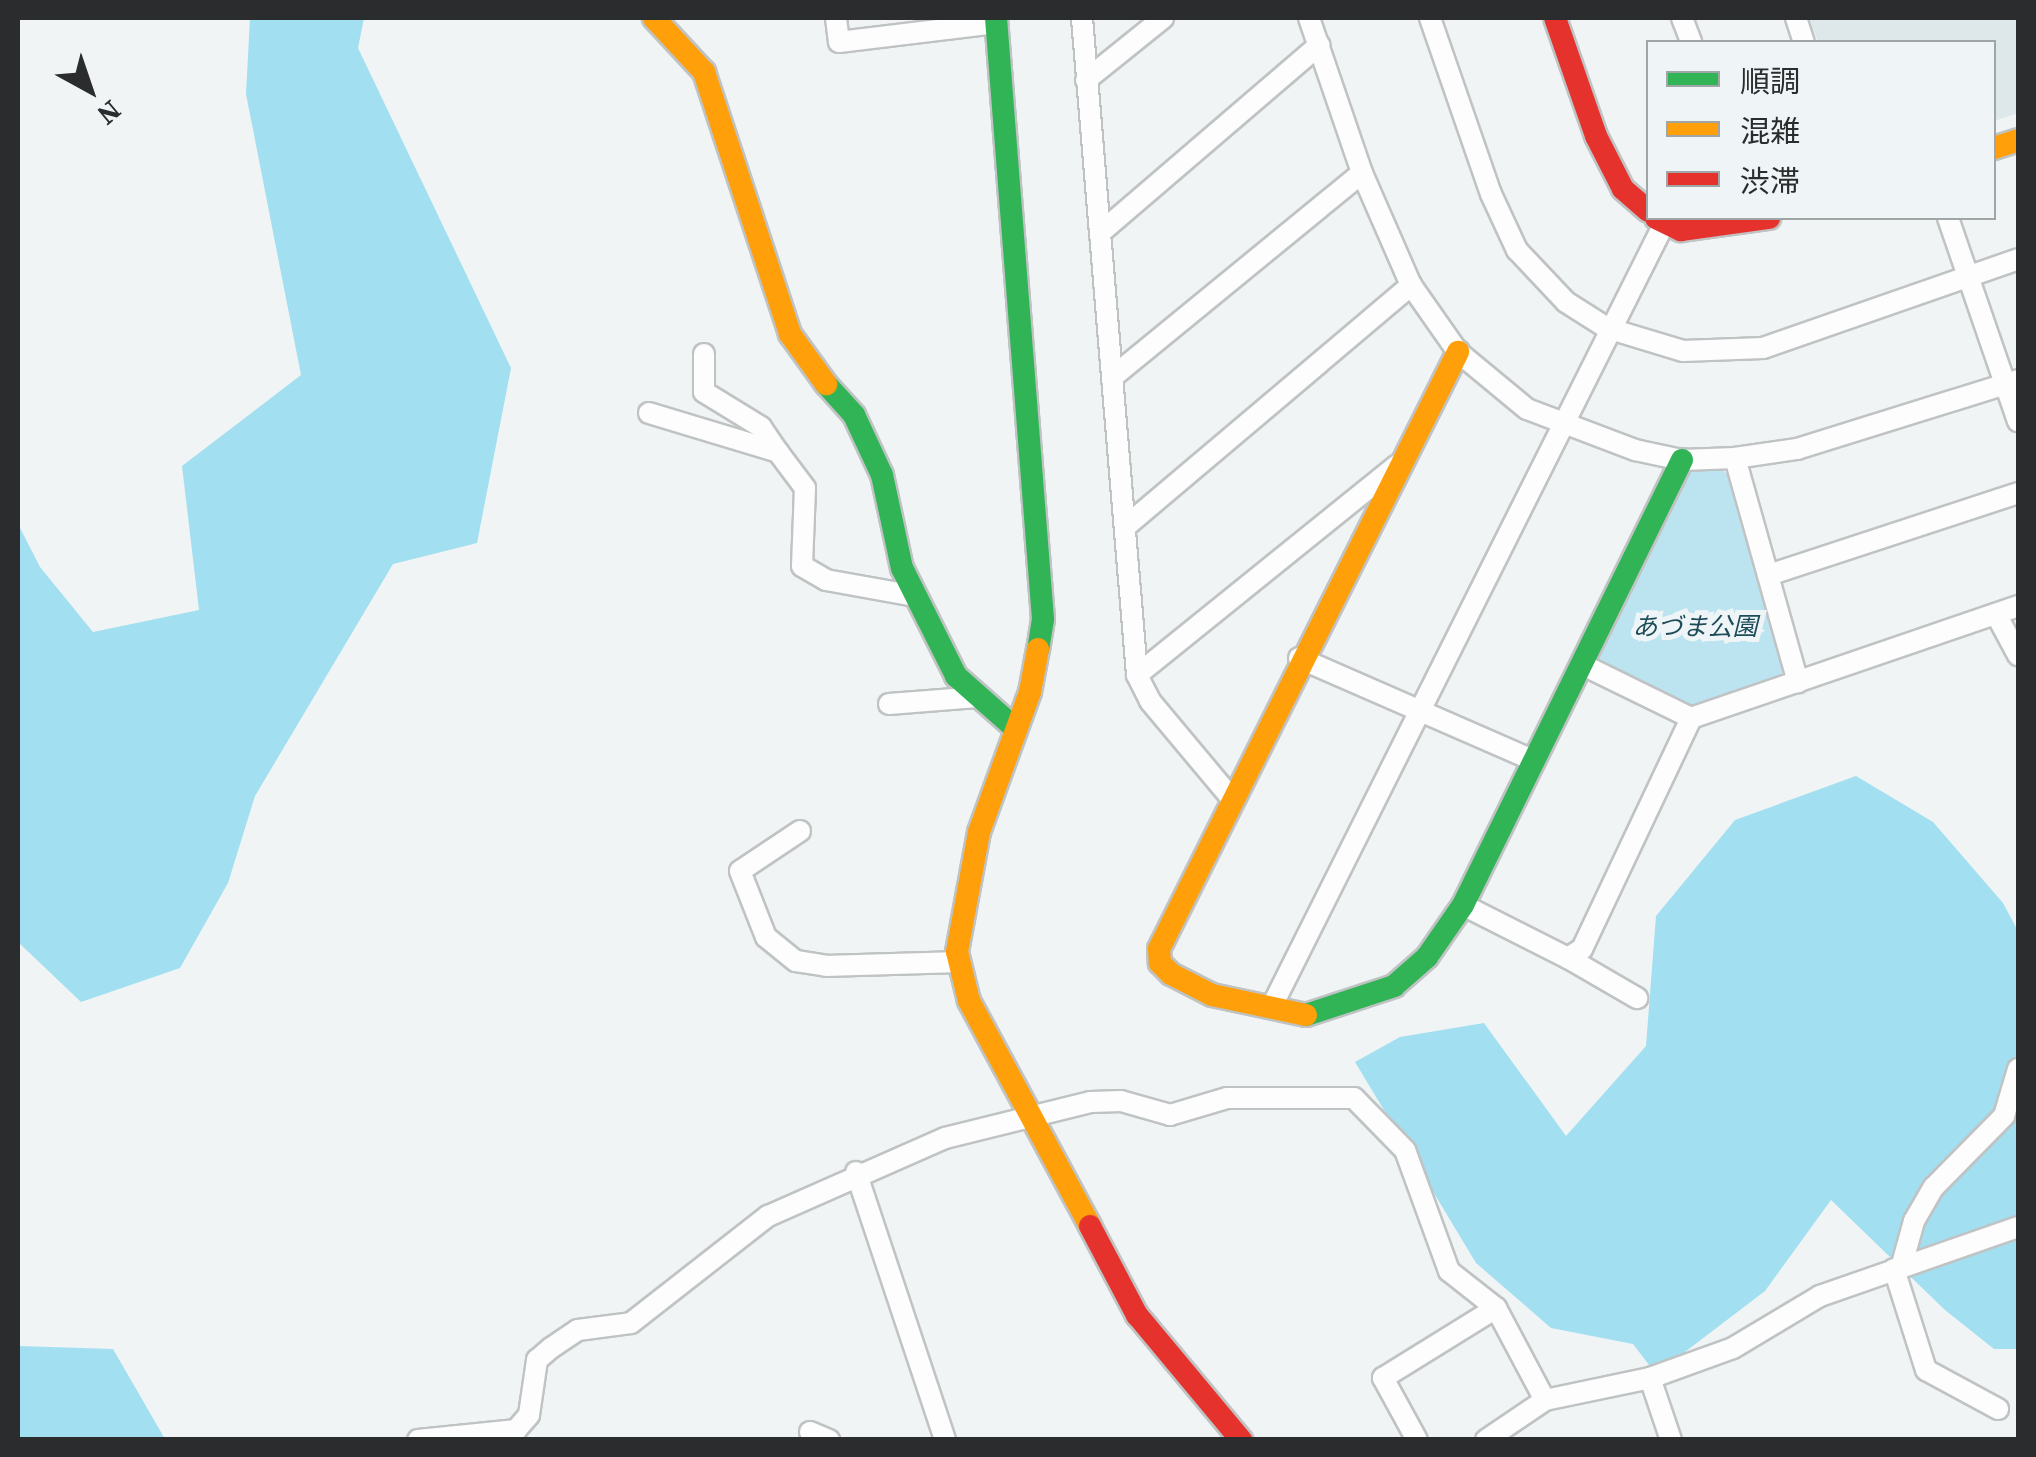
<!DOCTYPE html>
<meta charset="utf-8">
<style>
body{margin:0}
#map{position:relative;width:2036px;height:1457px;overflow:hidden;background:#f0f4f5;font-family:"Source Serif 4","Noto Sans JP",serif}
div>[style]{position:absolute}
.built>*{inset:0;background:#dee8eb}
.green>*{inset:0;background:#bce4f0}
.forest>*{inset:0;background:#a2dff0}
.roads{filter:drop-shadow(2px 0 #c0c3c4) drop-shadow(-2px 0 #c0c3c4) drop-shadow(0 2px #c0c3c4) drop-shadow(0 -2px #c0c3c4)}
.street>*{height:20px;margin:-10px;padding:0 10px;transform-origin:10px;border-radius:10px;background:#fdfdfe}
.fast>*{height:22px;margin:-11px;padding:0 11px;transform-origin:11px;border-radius:11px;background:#30b455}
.slow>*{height:22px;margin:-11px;padding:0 11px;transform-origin:11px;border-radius:11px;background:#ff9f0a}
.jam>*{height:22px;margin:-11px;padding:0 11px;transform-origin:11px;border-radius:11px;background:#e5322d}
span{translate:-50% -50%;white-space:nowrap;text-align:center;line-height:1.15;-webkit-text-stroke:10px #eff5f6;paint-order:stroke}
.park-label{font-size:25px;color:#1d4c59;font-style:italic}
.frame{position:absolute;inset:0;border:20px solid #2a2c2d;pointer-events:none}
.legend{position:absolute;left:1646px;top:40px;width:350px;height:180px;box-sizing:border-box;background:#eff5f6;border:2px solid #a0a5a6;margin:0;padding:12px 18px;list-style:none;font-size:30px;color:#2a2c2d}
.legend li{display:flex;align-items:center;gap:20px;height:50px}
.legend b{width:50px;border:2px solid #a0a5a6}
.north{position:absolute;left:40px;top:40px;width:100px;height:100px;-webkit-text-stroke:8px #eff5f6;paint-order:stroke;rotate:140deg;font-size:28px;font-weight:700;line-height:40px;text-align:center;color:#2a2c2d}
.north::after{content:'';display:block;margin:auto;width:35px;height:45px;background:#2a2c2d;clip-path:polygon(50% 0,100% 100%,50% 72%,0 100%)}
</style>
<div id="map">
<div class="built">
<i style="clip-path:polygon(1809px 18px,2018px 18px,2018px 113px,1994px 121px,1994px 42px,1818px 42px)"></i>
</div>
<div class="green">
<i style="clip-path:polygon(1698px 469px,1721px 469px,1732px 478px,1784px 668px,1779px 680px,1695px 708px,1598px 662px,1683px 476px)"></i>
</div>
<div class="forest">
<i style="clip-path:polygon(250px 18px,364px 18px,358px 48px,511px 368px,477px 543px,393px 564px,255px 796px,228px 883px,180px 968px,81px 1002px,18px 942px,18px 524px,40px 567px,93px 632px,199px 610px,182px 466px,301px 375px,246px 94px)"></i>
<i style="clip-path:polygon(1856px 776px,1933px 822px,2003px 903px,2018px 931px,2018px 1349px,1994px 1349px,1945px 1310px,1831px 1200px,1765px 1291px,1656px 1374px,1633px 1344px,1551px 1328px,1476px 1263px,1355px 1062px,1400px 1037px,1484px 1023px,1566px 1136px,1646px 1046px,1656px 916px,1735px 820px)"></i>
<i style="clip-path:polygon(18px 1346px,113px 1349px,165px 1439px,18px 1439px)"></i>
</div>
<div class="roads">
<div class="street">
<i style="left:836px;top:18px;width:24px;rotate:83deg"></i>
<i style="left:839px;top:42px;width:158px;rotate:-6.9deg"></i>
<i style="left:1082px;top:18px;width:659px;rotate:85.21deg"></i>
<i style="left:1137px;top:675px;width:29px;rotate:63deg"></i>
<i style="left:1150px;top:701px;width:128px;rotate:50.1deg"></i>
<i style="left:1309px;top:18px;width:164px;rotate:71.1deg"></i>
<i style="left:1362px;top:173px;width:122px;rotate:66.4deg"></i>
<i style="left:1411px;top:285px;width:82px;rotate:55deg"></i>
<i style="left:1458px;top:352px;width:89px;rotate:39.6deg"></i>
<i style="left:1527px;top:409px;width:116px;rotate:20.8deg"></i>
<i style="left:1635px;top:450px;width:48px;rotate:12deg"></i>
<i style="left:1682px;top:460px;width:53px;rotate:-2.2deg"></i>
<i style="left:1735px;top:458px;width:63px;rotate:-8.3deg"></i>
<i style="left:1797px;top:449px;width:232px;rotate:-17.3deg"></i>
<i style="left:1430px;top:18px;width:186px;rotate:70.9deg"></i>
<i style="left:1491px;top:194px;width:62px;rotate:65.1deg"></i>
<i style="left:1517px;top:250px;width:71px;rotate:46.7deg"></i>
<i style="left:1566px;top:302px;width:49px;rotate:32.4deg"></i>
<i style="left:1607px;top:328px;width:79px;rotate:16.8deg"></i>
<i style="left:1683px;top:351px;width:80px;rotate:-2.1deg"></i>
<i style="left:1763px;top:348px;width:270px;rotate:-19.2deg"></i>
<i style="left:1682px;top:18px;width:26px;rotate:69deg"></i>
<i style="left:1796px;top:18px;width:25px;rotate:72deg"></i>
<i style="left:1086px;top:80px;width:99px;rotate:-38.8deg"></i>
<i style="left:1948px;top:218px;width:215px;rotate:71deg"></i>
<i style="left:1100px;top:233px;width:289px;rotate:-40.6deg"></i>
<i style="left:704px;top:354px;width:38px;rotate:90deg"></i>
<i style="left:704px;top:392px;width:67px;rotate:31.6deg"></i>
<i style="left:761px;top:427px;width:30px;rotate:56deg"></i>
<i style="left:1115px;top:375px;width:319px;rotate:-39.3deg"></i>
<i style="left:649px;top:413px;width:135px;rotate:16.8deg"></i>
<i style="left:778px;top:452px;width:45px;rotate:53.1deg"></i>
<i style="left:805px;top:488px;width:78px;rotate:92.2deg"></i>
<i style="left:802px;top:566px;width:28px;rotate:30deg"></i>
<i style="left:826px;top:580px;width:90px;rotate:10.2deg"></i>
<i style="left:1735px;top:458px;width:233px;rotate:74.3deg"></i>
<i style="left:1125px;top:527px;width:375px;rotate:-40.2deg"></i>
<i style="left:1769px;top:575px;width:262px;rotate:-18.2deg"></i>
<i style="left:1996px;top:614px;width:47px;rotate:61.8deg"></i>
<i style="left:1299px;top:658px;width:254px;rotate:23.6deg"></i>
<i style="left:1581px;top:664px;width:123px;rotate:26.1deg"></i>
<i style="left:1691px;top:718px;width:346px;rotate:-18.9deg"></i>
<i style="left:1137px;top:675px;width:334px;rotate:-38.9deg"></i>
<i style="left:889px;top:704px;width:88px;rotate:-4.5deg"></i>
<i style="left:800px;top:831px;width:72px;rotate:146.3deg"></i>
<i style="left:740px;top:871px;width:71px;rotate:68.5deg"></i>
<i style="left:766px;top:937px;width:38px;rotate:39deg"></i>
<i style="left:796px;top:961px;width:30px;rotate:9deg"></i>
<i style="left:826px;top:966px;width:133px;rotate:-1.7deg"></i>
<i style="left:1463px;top:905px;width:118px;rotate:26.8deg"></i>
<i style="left:1568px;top:958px;width:17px;rotate:-33deg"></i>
<i style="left:1582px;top:949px;width:255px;rotate:-64.7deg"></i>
<i style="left:1568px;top:958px;width:80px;rotate:30.1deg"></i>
<i style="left:1271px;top:1008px;width:879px;rotate:-63.38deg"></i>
<i style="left:856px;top:1172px;width:282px;rotate:71.6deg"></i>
<i style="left:1901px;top:1268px;width:49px;rotate:-74.5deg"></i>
<i style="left:1914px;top:1221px;width:39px;rotate:-60deg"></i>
<i style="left:1934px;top:1187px;width:100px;rotate:-45.4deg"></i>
<i style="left:2004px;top:1116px;width:49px;rotate:-73.4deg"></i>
<i style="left:1894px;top:1269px;width:106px;rotate:72.4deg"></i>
<i style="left:1926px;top:1370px;width:82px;rotate:28.4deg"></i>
<i style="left:1650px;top:1378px;width:65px;rotate:71.3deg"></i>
<i style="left:810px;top:1432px;width:21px;rotate:23deg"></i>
<i style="left:418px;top:1440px;width:99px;rotate:-5.8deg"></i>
<i style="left:516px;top:1430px;width:20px;rotate:-49deg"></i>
<i style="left:529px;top:1415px;width:56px;rotate:-81.7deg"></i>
<i style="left:537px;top:1360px;width:18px;rotate:-41deg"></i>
<i style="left:551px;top:1348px;width:32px;rotate:-34deg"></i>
<i style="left:578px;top:1330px;width:53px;rotate:-7.5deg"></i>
<i style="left:631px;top:1323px;width:174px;rotate:-38deg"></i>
<i style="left:768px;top:1216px;width:193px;rotate:-23.8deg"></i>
<i style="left:945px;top:1138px;width:150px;rotate:-13.9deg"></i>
<i style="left:1091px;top:1102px;width:30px;rotate:-2deg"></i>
<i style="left:1121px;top:1101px;width:51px;rotate:15.9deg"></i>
<i style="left:1170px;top:1115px;width:59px;rotate:-16.6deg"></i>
<i style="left:1227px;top:1098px;width:127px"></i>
<i style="left:1354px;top:1098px;width:73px;rotate:45.6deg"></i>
<i style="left:1405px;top:1150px;width:129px;rotate:70deg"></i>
<i style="left:1449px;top:1271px;width:60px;rotate:38.2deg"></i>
<i style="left:1417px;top:1440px;width:71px;rotate:-118.7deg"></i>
<i style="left:1383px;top:1378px;width:133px;rotate:-31.8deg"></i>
<i style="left:1496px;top:1308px;width:104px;rotate:62deg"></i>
<i style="left:1486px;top:1440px;width:71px;rotate:-34.1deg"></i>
<i style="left:1545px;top:1400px;width:107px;rotate:-11.8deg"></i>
<i style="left:1650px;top:1378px;width:88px;rotate:-19.9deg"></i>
<i style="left:1733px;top:1348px;width:101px;rotate:-30.9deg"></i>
<i style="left:1820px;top:1296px;width:210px;rotate:-19.2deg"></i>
</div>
<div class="fast">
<i style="left:996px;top:18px;width:603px;rotate:85.53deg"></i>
<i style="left:1043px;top:619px;width:30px;rotate:99deg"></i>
<i style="left:826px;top:384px;width:42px;rotate:47.9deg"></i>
<i style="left:854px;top:415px;width:66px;rotate:65deg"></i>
<i style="left:882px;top:475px;width:95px;rotate:77.9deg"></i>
<i style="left:902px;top:568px;width:121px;rotate:63.4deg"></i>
<i style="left:956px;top:676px;width:80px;rotate:41.5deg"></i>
<i style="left:1306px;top:1015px;width:93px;rotate:-18.2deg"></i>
<i style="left:1394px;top:986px;width:44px;rotate:-41.3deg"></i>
<i style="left:1427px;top:957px;width:63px;rotate:-55.3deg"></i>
<i style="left:1463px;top:905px;width:496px;rotate:-63.8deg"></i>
</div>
<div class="slow">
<i style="left:654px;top:18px;width:74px;rotate:47.2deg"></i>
<i style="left:704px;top:72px;width:276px;rotate:71.8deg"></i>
<i style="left:790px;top:334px;width:62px;rotate:54.2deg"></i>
<i style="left:1994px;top:148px;width:25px;rotate:-18deg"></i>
<i style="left:1038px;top:649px;width:44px;rotate:100.5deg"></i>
<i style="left:1030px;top:692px;width:149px;rotate:110deg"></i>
<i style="left:979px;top:832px;width:122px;rotate:100.4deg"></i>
<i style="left:957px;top:952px;width:50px;rotate:76.2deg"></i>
<i style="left:969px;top:1001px;width:255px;rotate:61.7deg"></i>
<i style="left:1306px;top:1015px;width:96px;rotate:-168deg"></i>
<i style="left:1212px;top:995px;width:46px;rotate:-152.9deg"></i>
<i style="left:1171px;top:974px;width:16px;rotate:-135deg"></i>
<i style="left:1160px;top:963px;width:14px;rotate:-94deg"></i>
<i style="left:1159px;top:949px;width:668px;rotate:-63.4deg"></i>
</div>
<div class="jam">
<i style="left:1555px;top:18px;width:125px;rotate:70.8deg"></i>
<i style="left:1596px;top:136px;width:59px;rotate:63deg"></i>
<i style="left:1623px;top:189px;width:33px;rotate:41deg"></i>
<i style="left:1656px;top:218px;width:28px;rotate:26deg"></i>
<i style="left:1681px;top:230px;width:89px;rotate:-7.8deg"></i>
<i style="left:1090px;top:1226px;width:101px;rotate:62.2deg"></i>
<i style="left:1137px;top:1315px;width:163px;rotate:50.2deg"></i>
</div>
</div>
<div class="park-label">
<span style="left:1695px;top:626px">あづま公園</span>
</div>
<div class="frame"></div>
<ul class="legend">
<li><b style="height:12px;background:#30b455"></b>順調</li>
<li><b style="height:12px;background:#ff9f0a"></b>混雑</li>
<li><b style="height:12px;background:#e5322d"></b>渋滞</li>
</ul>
<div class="north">N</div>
</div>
